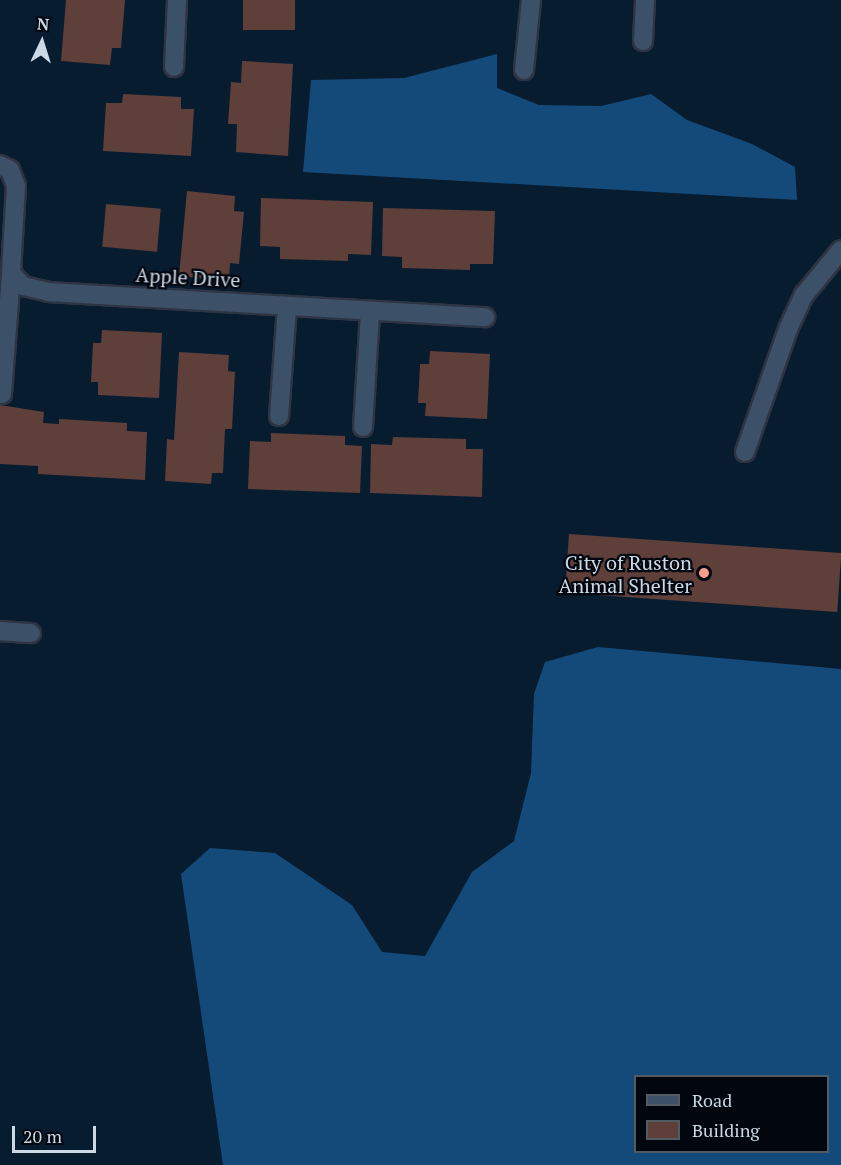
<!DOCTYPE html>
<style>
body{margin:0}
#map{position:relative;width:841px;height:1165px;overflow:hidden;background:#081c2f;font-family:"PT Serif",serif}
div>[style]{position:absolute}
.forest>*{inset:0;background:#134a7a}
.building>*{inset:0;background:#5e3f3a;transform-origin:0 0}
.roads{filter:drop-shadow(2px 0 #2d3444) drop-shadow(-2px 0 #2d3444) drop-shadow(0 2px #2d3444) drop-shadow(0 -2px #2d3444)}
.minor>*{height:18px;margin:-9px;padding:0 9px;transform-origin:9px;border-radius:9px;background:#3c5167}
.dots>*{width:16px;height:16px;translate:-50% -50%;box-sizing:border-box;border:3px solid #02060e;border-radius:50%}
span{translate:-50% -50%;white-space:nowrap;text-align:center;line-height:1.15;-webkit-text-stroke:4.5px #02060e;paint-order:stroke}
.street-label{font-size:20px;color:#cbd8e5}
.poi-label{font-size:20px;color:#cbd8e5}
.right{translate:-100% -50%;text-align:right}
.legend{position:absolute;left:634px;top:1075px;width:195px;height:78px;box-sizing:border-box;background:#02060e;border:2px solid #525a64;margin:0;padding:8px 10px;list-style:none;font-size:18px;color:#cbd8e5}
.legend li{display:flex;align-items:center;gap:12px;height:30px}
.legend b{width:30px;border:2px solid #525a64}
.north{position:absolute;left:12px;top:12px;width:60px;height:60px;-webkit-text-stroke:4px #02060e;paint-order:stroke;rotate:4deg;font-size:16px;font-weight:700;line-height:24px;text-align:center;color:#cbd8e5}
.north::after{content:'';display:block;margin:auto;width:21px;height:27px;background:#cbd8e5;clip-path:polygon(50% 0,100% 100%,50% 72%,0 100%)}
.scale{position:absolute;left:12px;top:1126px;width:84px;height:27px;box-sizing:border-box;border:3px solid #cbd8e5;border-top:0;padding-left:8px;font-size:18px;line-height:21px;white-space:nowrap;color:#cbd8e5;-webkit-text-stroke:4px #02060e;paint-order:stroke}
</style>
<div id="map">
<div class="forest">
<i style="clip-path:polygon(497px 54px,497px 88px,539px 105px,601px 106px,651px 94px,687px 120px,752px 144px,795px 167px,797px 200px,303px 172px,311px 80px,404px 78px)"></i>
<i style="clip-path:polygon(evenodd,598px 647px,841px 669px,841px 1165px,223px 1165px,181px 874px,210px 848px,275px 853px,352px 905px,382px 952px,425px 956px,472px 872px,514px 841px,531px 773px,534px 694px,545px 662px,598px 647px,828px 1076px,828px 1152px,636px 1152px,636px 1076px,828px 1076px)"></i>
</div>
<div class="building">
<i style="clip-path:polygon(66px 0,125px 0,121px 48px,112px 48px,110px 65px,61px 61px)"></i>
<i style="left:243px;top:0;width:52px;height:30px"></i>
<i style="clip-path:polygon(242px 61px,293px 64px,288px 156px,236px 152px,237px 124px,228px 124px,231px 82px,241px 83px)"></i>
<i style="clip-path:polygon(123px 94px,181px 97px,181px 109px,194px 109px,191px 156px,103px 151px,106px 103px,122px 103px)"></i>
<i style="clip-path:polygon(187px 191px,235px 196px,234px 211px,244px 212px,239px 264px,230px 263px,229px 281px,179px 276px)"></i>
<i style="clip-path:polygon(261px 198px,373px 202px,371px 255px,348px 254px,348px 261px,280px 259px,280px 247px,260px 246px)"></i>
<i style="left:106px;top:204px;width:55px;height:43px;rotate:5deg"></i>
<i style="clip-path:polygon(383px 208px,495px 211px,493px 264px,470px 264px,470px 270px,402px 268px,402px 257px,382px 256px)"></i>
<i style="clip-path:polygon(102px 330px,162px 333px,159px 398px,98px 395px,98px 382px,91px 382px,93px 343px,101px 343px)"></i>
<i style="clip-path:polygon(430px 351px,490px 354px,487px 419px,425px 416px,426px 403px,418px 403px,420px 364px,429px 364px)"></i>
<i style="clip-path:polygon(179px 352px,229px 355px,228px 371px,235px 372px,232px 429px,225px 429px,223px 473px,212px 473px,211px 484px,165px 481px,167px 439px,174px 440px)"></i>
<i style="clip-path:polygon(0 405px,44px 412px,43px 423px,59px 424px,59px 419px,127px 423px,127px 431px,147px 432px,145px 480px,38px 474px,38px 466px,0 464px)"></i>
<i style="clip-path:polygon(271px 433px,345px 436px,345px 445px,362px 446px,360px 493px,248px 489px,250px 441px,271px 442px)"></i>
<i style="clip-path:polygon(393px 437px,466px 439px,466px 449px,483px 449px,482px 497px,370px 493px,371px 444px,392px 445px)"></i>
<i style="left:569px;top:534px;width:273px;height:59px;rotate:4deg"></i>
</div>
<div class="roads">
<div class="minor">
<i style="left:643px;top:41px;width:41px;rotate:-87.2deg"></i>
<i style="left:174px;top:67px;width:67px;rotate:-87.4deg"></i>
<i style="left:524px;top:70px;width:70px;rotate:-84.3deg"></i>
<i style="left:0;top:165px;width:11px;rotate:27deg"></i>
<i style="left:10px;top:170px;width:17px;rotate:69deg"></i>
<i style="left:16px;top:186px;width:87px;rotate:93.3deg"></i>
<i style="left:11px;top:273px;width:18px;rotate:47deg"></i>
<i style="left:23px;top:286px;width:26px;rotate:13deg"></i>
<i style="left:48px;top:292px;width:438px;rotate:3.3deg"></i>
<i style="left:2px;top:394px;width:121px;rotate:-85.7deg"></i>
<i style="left:279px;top:416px;width:110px;rotate:-85.8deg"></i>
<i style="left:363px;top:427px;width:116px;rotate:-86.5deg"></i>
<i style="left:745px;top:452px;width:130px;rotate:-70.7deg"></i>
<i style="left:788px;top:329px;width:38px;rotate:-65deg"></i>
<i style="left:804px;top:295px;width:58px;rotate:-50.6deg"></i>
<i style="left:0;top:631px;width:31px;rotate:4deg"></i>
</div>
</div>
<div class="dots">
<i style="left:704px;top:573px;background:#f59d8f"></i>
</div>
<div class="street-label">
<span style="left:188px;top:277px;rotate:3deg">Apple Drive</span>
</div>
<div class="poi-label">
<span class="right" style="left:692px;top:574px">City of Ruston<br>Animal Shelter</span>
</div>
<ul class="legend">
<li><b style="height:8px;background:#3c5167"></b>Road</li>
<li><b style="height:16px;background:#5e3f3a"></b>Building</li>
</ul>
<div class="north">N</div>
<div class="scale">20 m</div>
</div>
